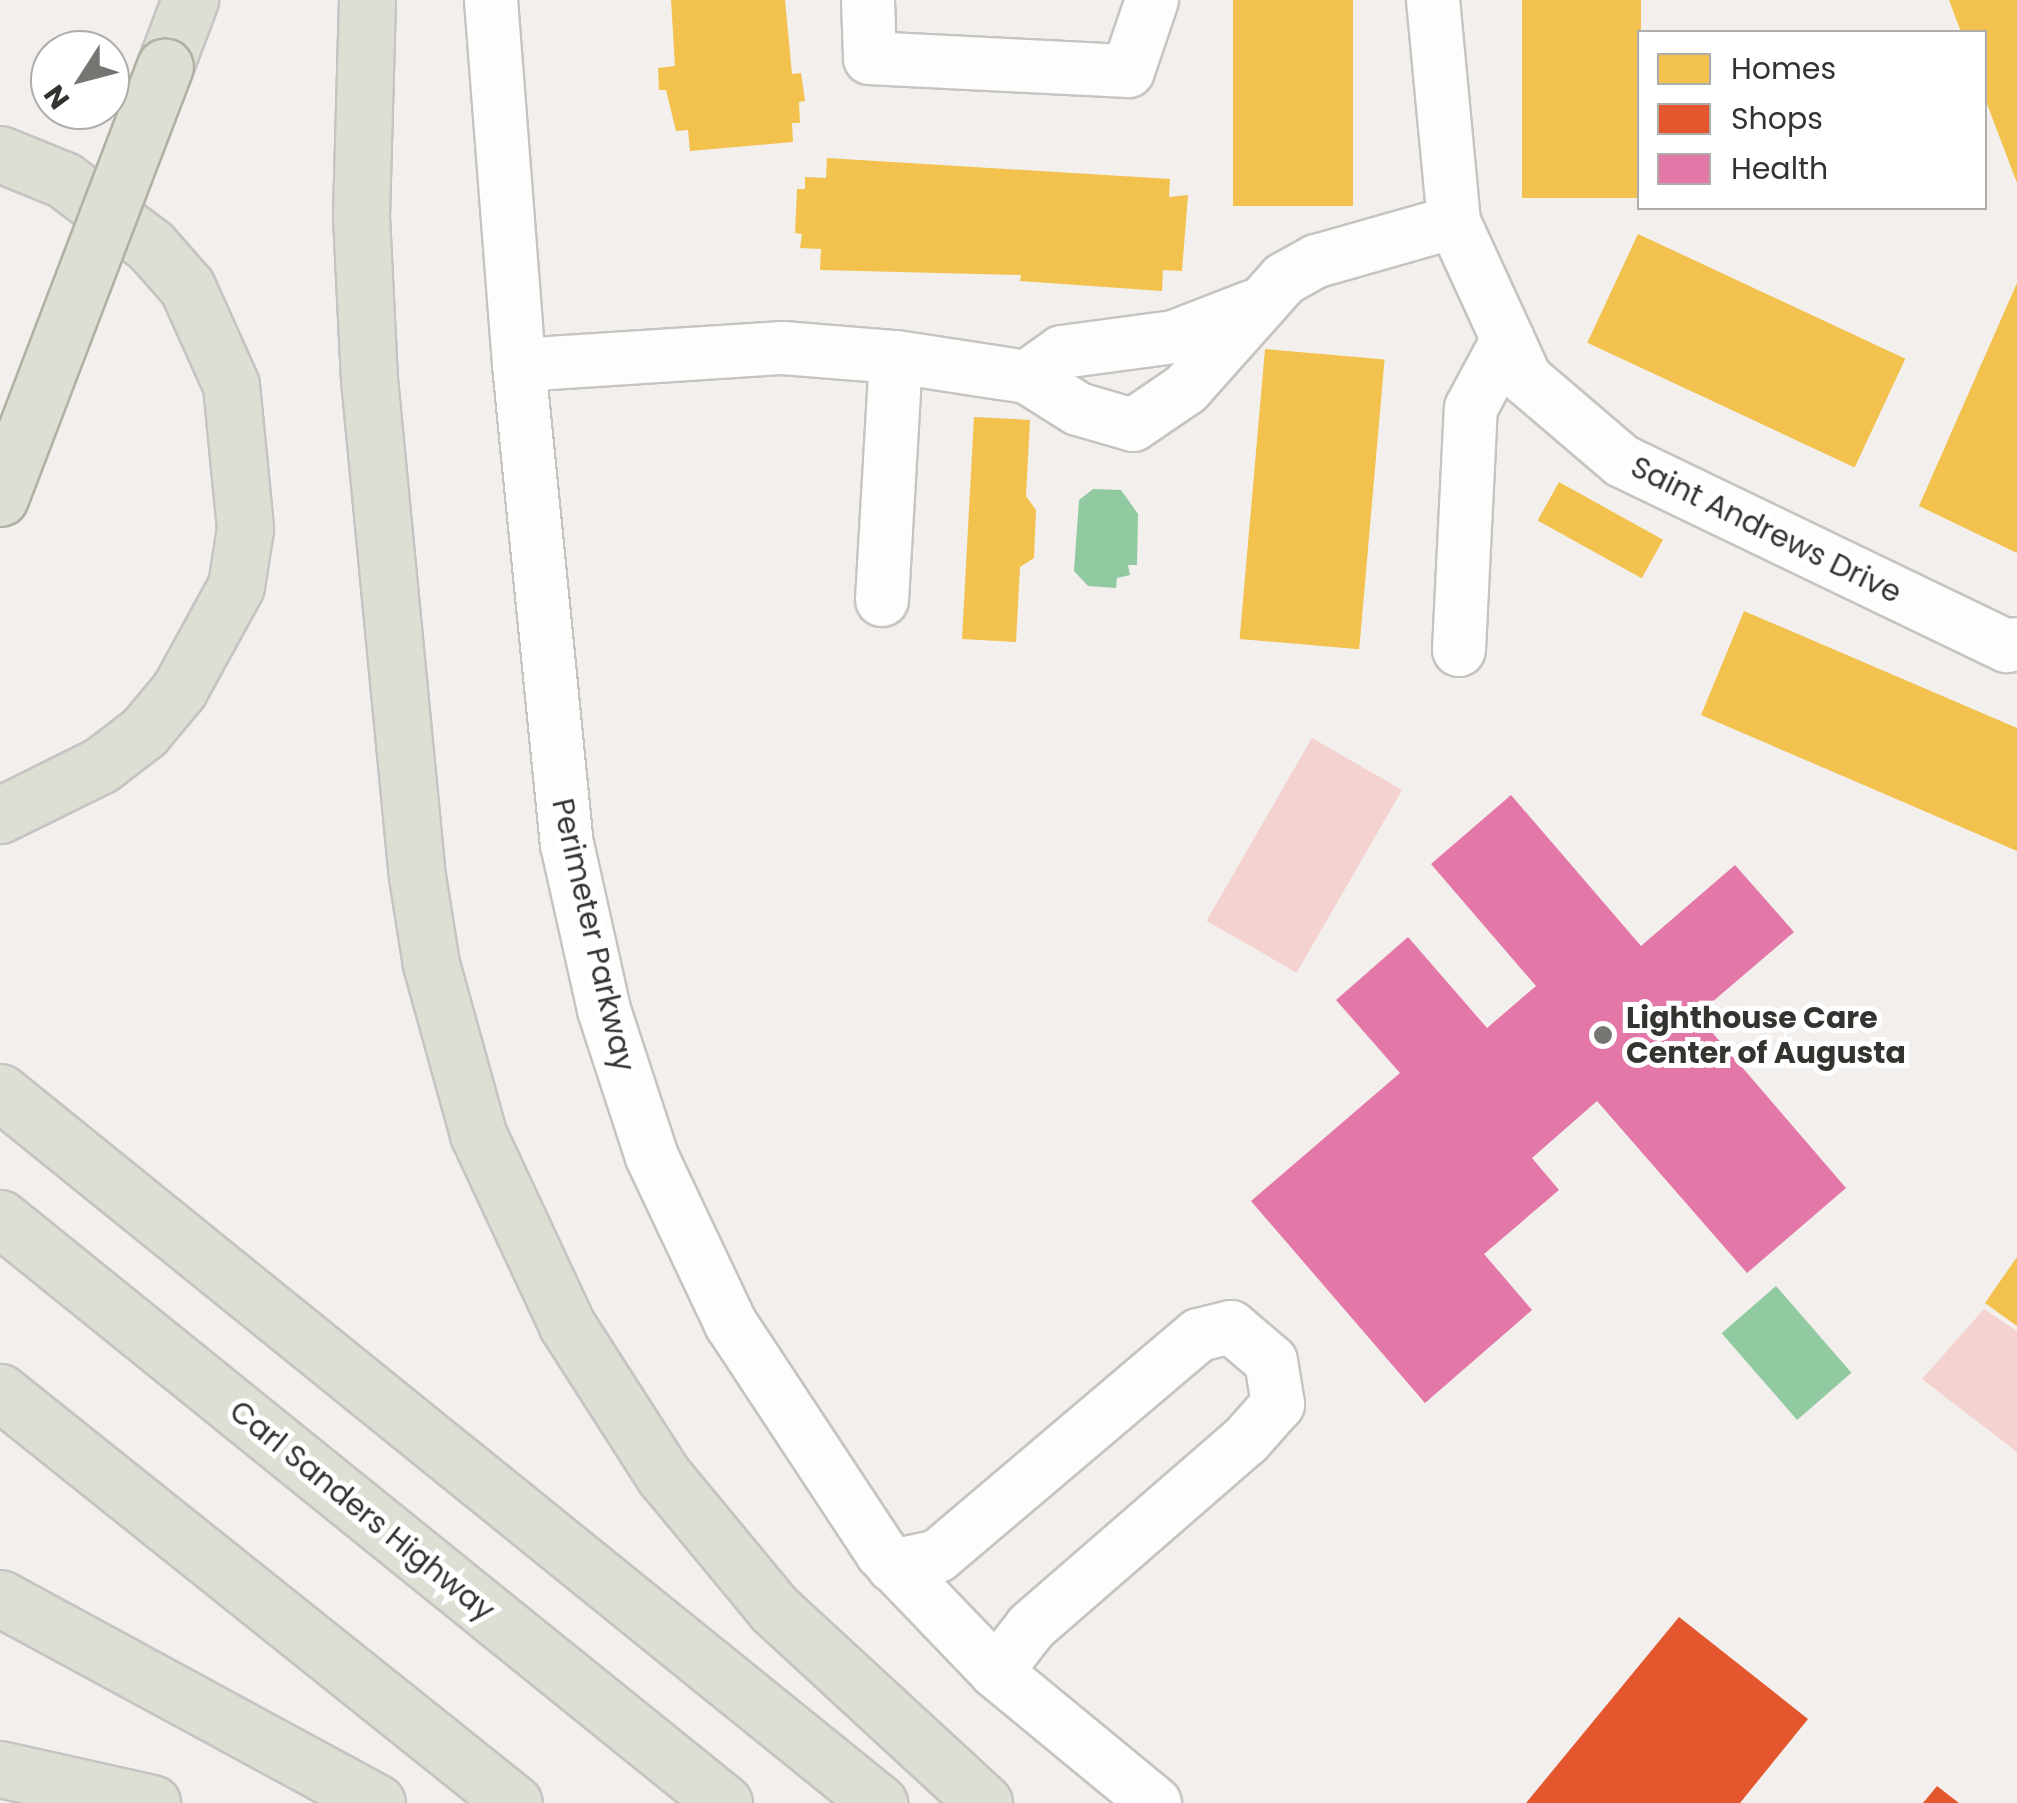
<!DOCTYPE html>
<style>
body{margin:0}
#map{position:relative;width:2017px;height:1803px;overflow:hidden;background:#f2efec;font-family:Poppins,sans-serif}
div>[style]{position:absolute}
.green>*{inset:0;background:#f4d2d0;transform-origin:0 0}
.water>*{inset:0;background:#91caa1;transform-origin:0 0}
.homes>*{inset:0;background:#f2c14e;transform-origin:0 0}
.shops>*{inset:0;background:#e4572e}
.health>*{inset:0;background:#e377a8}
.roads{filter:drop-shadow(2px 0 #c6c4c2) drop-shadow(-2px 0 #c6c4c2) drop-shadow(0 2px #c6c4c2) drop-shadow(0 -2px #c6c4c2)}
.minor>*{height:52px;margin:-26px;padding:0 26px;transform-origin:26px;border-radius:26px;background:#fdfdfc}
.highway>*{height:55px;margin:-27.5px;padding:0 27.5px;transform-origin:27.5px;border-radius:27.5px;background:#dddfd4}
.bridges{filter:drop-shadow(2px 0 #b0b1a4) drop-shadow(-2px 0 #b0b1a4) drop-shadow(0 2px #b0b1a4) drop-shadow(0 -2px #b0b1a4)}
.highway-bridge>*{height:55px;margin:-27.5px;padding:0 27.5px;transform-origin:27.5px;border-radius:27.5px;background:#dddfd4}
.dots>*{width:28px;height:28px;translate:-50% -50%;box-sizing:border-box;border:5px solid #fff;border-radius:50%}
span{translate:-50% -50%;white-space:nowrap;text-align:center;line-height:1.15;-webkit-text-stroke:10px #fff;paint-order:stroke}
.street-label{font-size:30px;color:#343330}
.poi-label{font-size:30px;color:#343330;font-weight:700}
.left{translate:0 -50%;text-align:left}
.legend{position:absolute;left:1637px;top:30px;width:350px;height:180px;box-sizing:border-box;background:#fff;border:2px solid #aeadac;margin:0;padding:12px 18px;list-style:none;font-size:30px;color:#343330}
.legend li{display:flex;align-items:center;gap:20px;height:50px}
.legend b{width:50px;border:2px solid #aeadac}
.north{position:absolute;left:30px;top:30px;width:100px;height:100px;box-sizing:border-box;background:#fff;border:2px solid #aeadac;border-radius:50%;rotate:234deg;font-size:28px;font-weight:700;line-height:40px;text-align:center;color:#343330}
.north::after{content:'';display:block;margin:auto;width:35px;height:45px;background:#767572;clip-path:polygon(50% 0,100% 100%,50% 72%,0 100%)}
</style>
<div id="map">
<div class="green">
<i style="left:1312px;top:738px;width:104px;height:211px;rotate:30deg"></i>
<i style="clip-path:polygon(1984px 1309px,2017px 1331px,2017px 1452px,1922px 1379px)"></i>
</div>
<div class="water">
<i style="clip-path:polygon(1093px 489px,1121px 490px,1138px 514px,1137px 565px,1128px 565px,1130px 575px,1117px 578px,1116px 588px,1088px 586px,1074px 571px,1079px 500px)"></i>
<i style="left:1776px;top:1286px;width:115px;height:72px;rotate:49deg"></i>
</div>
<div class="homes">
<i style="clip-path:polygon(671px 0,785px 0,792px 74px,801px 73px,805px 101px,799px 102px,800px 123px,792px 123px,793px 142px,690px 151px,688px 130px,676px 131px,666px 90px,659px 90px,658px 68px,675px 66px)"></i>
<i style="left:1233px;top:0;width:120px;height:206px"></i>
<i style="left:1522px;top:0;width:119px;height:198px"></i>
<i style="clip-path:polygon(1949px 0,2017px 0,2017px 183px,1984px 96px,1984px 32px,1961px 32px)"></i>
<i style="clip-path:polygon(827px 158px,1170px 179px,1169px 197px,1188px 195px,1182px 271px,1163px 270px,1162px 291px,1020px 281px,1021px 275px,820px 270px,821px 249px,800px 248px,802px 234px,795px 233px,797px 189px,805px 189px,805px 177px,826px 178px)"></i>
<i style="left:1638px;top:234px;width:295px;height:120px;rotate:25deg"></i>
<i style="clip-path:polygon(2017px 283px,2017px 553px,1919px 506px)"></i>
<i style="left:1265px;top:349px;width:120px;height:291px;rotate:5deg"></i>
<i style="clip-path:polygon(974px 417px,1030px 420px,1026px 496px,1036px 510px,1034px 558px,1020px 567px,1016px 642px,962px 639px)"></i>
<i style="left:1559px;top:482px;width:119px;height:44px;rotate:29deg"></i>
<i style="clip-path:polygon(1744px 611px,2017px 728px,2017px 851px,1701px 715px)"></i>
<i style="clip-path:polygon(2017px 1257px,2017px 1326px,1985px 1303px)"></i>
</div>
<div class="shops">
<i style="clip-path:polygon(1679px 1617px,1808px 1719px,1740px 1803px,1526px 1803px)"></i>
<i style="clip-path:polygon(1937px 1786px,1959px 1803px,1923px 1803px)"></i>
</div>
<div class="health">
<i style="clip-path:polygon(1511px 795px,1641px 946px,1735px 865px,1794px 932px,1697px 1015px,1846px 1188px,1747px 1273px,1597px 1101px,1532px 1158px,1559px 1190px,1484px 1254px,1532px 1310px,1425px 1403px,1251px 1201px,1400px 1073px,1336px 1000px,1408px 937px,1487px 1028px,1536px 986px,1431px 864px)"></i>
</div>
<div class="roads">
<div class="minor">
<i style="left:491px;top:0;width:366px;rotate:85.6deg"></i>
<i style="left:519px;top:365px;width:481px;rotate:84.3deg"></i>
<i style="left:567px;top:844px;width:170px;rotate:77.4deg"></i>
<i style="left:604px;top:1010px;width:155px;rotate:71.9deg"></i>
<i style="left:652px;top:1157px;width:185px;rotate:64.7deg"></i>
<i style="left:731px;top:1324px;width:274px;rotate:56.6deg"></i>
<i style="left:882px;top:1553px;width:165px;rotate:46.2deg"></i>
<i style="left:996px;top:1672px;width:206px;rotate:39.5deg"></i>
<i style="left:868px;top:0;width:58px;rotate:88deg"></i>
<i style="left:870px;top:58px;width:258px;rotate:2.9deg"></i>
<i style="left:1128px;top:71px;width:75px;rotate:-71.3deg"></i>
<i style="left:1454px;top:222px;width:173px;rotate:65.4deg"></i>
<i style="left:1526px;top:379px;width:126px;rotate:40.5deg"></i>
<i style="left:1622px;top:461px;width:427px;rotate:25.7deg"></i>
<i style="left:2007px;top:646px;width:10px;rotate:-11deg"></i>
<i style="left:519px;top:365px;width:265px;rotate:-3.7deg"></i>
<i style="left:783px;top:348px;width:113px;rotate:4.6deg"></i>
<i style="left:896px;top:357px;width:133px;rotate:8.7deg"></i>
<i style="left:1027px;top:377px;width:60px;rotate:32.1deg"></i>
<i style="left:1078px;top:409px;width:57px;rotate:16.2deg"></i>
<i style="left:1133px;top:425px;width:64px;rotate:-34.2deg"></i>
<i style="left:1186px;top:389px;width:147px;rotate:-48.3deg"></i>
<i style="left:1284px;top:279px;width:38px;rotate:-29deg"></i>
<i style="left:1317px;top:261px;width:142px;rotate:-15.9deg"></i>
<i style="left:1454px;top:222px;width:223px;rotate:-95.4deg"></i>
<i style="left:1027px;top:377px;width:43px;rotate:-35.5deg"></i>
<i style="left:1062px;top:352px;width:113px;rotate:-7.6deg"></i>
<i style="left:1174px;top:337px;width:83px;rotate:-21.3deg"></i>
<i style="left:882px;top:600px;width:243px;rotate:-86.7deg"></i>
<i style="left:1459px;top:650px;width:242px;rotate:-87.2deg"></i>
<i style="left:1471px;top:408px;width:78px;rotate:-61.8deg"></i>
<i style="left:893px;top:1566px;width:46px;rotate:-12.5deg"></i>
<i style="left:938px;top:1556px;width:342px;rotate:-40.3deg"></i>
<i style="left:1199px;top:1335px;width:33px;rotate:-14deg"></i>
<i style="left:1231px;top:1327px;width:52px;rotate:40.4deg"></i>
<i style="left:1271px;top:1361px;width:44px;rotate:80.8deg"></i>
<i style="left:1278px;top:1404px;width:48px;rotate:131.6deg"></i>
<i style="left:1246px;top:1440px;width:285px;rotate:139deg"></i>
<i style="left:1031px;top:1627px;width:57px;rotate:127.9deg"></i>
</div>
<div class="highway">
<i style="left:367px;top:0;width:216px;rotate:91.6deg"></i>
<i style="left:361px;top:216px;width:163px;rotate:87.2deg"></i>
<i style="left:369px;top:379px;width:499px;rotate:84.5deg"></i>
<i style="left:417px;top:876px;width:89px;rotate:81deg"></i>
<i style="left:431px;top:964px;width:176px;rotate:74.5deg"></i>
<i style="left:478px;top:1134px;width:211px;rotate:65deg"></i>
<i style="left:567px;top:1325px;width:179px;rotate:57.3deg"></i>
<i style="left:664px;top:1476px;width:173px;rotate:50.4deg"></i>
<i style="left:774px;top:1609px;width:286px;rotate:42.7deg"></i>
<i style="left:165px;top:66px;width:71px;rotate:-69.3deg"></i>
<i style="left:0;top:154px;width:69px;rotate:22.1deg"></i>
<i style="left:64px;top:180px;width:109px;rotate:37.2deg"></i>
<i style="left:151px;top:246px;width:55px;rotate:48.7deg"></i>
<i style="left:187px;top:287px;width:107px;rotate:65.8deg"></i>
<i style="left:231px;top:385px;width:145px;rotate:84.4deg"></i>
<i style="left:245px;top:529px;width:58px;rotate:99deg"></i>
<i style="left:236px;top:586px;width:119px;rotate:118.7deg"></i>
<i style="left:179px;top:690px;width:55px;rotate:129.8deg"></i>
<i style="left:144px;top:732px;width:54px;rotate:142.5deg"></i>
<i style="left:101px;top:765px;width:113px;rotate:153.7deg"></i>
<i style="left:0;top:1092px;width:1131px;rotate:38.97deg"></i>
<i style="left:0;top:1218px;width:931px;rotate:38.94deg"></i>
<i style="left:0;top:1392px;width:658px;rotate:38.65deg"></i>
<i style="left:0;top:1598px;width:429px;rotate:28.5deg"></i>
<i style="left:0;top:1769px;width:156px;rotate:12.6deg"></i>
</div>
</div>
<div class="bridges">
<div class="highway-bridge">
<i style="left:0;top:498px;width:462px;rotate:-69.1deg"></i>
</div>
</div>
<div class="dots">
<i style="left:1603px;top:1035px;background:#767572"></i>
</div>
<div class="street-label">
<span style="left:1766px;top:530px;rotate:26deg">Saint Andrews Drive</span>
<span style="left:593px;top:935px;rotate:77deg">Perimeter Parkway</span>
<span style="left:362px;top:1511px;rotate:39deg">Carl Sanders Highway</span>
</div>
<div class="poi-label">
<span class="left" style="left:1626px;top:1035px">Lighthouse Care<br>Center of Augusta</span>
</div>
<ul class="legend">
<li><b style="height:28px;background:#f2c14e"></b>Homes</li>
<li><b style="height:28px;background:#e4572e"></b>Shops</li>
<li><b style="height:28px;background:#e377a8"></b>Health</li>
</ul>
<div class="north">N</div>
</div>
